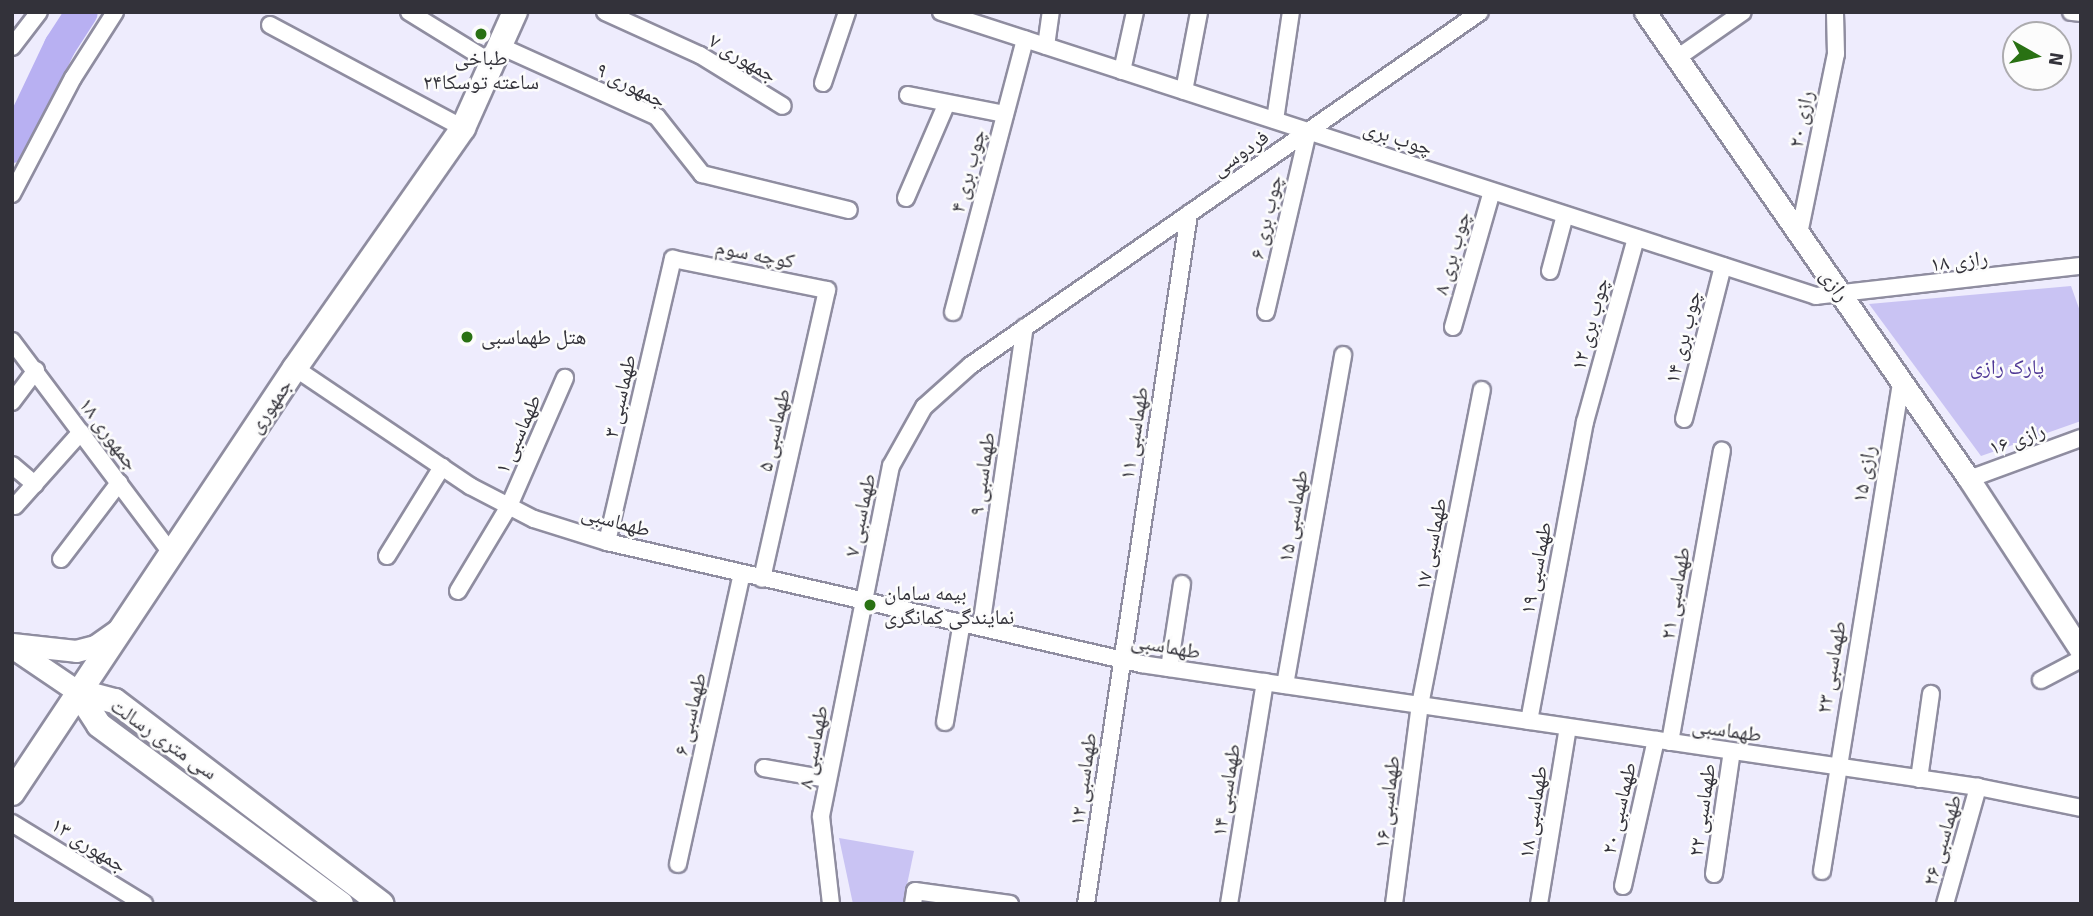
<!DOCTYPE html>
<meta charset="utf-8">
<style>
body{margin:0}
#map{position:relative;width:2093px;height:916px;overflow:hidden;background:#eeecfd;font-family:Signika,"Noto Naskh Arabic",sans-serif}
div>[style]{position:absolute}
.green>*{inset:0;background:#c9c3f3}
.river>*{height:32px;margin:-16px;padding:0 16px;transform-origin:16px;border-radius:16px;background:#b8b0f2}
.roads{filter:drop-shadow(2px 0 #8f8da0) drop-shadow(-2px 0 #8f8da0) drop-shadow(0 2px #8f8da0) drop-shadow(0 -2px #8f8da0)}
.minor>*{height:16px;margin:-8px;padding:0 8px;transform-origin:8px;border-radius:8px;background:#fff}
.secondary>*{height:21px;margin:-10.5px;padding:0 10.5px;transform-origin:10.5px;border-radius:10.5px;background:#fff}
.primary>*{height:24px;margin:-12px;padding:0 12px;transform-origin:12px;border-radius:12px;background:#fff}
.dots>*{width:19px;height:19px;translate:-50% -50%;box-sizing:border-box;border:4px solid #fcfcfc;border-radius:50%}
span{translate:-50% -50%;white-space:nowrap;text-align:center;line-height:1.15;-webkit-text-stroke:5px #fcfcfc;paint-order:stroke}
.poi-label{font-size:21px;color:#33323a}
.left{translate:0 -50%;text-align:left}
.street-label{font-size:21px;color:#33323a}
.park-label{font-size:21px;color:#4e3795}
.frame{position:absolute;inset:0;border:14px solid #33323a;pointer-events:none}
.north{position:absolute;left:2002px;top:21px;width:70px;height:70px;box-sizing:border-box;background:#fcfcfc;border:2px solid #acabae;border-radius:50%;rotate:99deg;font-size:19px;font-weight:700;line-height:28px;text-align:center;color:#33323a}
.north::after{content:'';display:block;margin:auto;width:24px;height:32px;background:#297113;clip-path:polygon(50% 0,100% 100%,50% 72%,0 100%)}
</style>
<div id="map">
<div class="green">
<i style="clip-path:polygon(2071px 286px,2081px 314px,2081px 421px,1981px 456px,1869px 304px)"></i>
<i style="clip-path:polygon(839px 838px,914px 851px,903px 904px,853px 904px)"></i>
</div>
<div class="river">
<i style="left:12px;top:147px;width:112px;rotate:-64.6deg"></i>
<i style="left:60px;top:46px;width:40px;rotate:-57.1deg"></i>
</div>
<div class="roads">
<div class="minor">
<i style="left:409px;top:12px;width:97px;rotate:31.6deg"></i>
<i style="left:605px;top:12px;width:104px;rotate:24.4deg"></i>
<i style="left:700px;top:55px;width:97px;rotate:31.6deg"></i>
<i style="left:941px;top:12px;width:920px;rotate:17.98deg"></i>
<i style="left:1816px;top:296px;width:267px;rotate:-6.5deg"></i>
<i style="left:2071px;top:12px;width:10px;rotate:6deg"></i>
<i style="left:270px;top:25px;width:219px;rotate:28.1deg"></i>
<i style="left:500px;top:46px;width:172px;rotate:24.3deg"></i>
<i style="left:657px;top:117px;width:73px;rotate:51.7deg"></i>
<i style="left:702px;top:174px;width:151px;rotate:13.8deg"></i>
<i style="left:1046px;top:46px;width:34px;rotate:-82deg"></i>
<i style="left:12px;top:47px;width:44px;rotate:-52.4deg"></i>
<i style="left:1677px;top:58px;width:80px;rotate:-34.9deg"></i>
<i style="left:1122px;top:71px;width:60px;rotate:-77.6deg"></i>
<i style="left:823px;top:83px;width:75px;rotate:-71.3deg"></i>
<i style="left:1184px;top:91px;width:80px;rotate:-79.2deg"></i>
<i style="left:908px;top:95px;width:99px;rotate:11.1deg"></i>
<i style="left:1275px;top:120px;width:109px;rotate:-81.6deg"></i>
<i style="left:12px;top:194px;width:131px;rotate:-62.3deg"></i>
<i style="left:73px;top:78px;width:78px;rotate:-57.5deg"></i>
<i style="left:906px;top:198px;width:103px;rotate:-66.7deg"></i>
<i style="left:1799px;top:234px;width:184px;rotate:-78.4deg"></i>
<i style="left:1836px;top:54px;width:42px;rotate:-91.4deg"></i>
<i style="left:1550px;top:271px;width:58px;rotate:-75deg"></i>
<i style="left:953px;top:312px;width:282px;rotate:-75.2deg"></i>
<i style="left:1266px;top:312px;width:186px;rotate:-76.9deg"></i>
<i style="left:1453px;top:327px;width:141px;rotate:-74deg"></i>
<i style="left:12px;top:341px;width:266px;rotate:53.1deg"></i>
<i style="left:295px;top:368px;width:211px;rotate:34deg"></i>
<i style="left:470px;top:486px;width:72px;rotate:27.3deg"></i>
<i style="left:534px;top:519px;width:77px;rotate:17.5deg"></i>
<i style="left:607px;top:542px;width:548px;rotate:12.87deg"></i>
<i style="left:1141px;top:664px;width:846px;rotate:8.36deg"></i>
<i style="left:1978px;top:787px;width:105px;rotate:11.5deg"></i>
<i style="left:12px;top:402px;width:40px;rotate:-53deg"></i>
<i style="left:1684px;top:419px;width:158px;rotate:-75.7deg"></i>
<i style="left:12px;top:465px;width:30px;rotate:40deg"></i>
<i style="left:1969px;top:479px;width:119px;rotate:-20.1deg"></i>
<i style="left:15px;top:506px;width:99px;rotate:-48.3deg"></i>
<i style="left:607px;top:542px;width:291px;rotate:-76.9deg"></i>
<i style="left:673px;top:259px;width:157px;rotate:11.4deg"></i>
<i style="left:827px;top:290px;width:296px;rotate:102.7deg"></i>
<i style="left:387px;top:556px;width:105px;rotate:-58.3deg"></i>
<i style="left:61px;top:559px;width:96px;rotate:-52.7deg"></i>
<i style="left:458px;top:591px;width:99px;rotate:-59deg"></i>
<i style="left:509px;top:506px;width:140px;rotate:-66.4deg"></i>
<i style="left:981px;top:627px;width:303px;rotate:-81.7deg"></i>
<i style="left:1169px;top:668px;width:85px;rotate:-81.2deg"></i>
<i style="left:2041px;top:680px;width:45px;rotate:-27.7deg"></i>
<i style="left:1285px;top:685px;width:335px;rotate:-80deg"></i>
<i style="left:1529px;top:721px;width:304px;rotate:-79.4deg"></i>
<i style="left:1585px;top:422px;width:191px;rotate:-74.5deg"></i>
<i style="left:945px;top:722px;width:101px;rotate:-80.4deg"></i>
<i style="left:1670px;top:742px;width:296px;rotate:-79.9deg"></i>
<i style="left:764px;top:768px;width:65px;rotate:9.8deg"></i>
<i style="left:1919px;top:779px;width:86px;rotate:-82deg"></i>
<i style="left:12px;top:823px;width:155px;rotate:31.5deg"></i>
<i style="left:678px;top:864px;width:297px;rotate:-77.6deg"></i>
<i style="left:1822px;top:871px;width:496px;rotate:-80.8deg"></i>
<i style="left:1714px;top:874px;width:124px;rotate:-81.7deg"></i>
<i style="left:1623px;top:886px;width:150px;rotate:-77.3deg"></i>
<i style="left:831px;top:904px;width:89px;rotate:-96.5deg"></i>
<i style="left:821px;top:816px;width:357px;rotate:-78.7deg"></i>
<i style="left:891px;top:466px;width:68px;rotate:-60.8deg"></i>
<i style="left:924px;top:407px;width:63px;rotate:-41.8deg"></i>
<i style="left:971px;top:365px;width:619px;rotate:-34.74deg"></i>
<i style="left:913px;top:904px;width:13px;rotate:-81deg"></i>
<i style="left:915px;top:891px;width:96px;rotate:7.8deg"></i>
<i style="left:1086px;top:904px;width:698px;rotate:-81.51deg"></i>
<i style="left:1229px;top:904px;width:225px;rotate:-80.8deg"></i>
<i style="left:1394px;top:904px;width:201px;rotate:-82.6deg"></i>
<i style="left:1420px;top:705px;width:321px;rotate:-78.9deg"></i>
<i style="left:1539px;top:904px;width:179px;rotate:-80.7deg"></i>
<i style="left:1945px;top:904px;width:122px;rotate:-74.2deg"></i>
</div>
<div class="secondary">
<i style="left:1645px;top:12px;width:568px;rotate:55.25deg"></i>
<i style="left:1969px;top:479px;width:205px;rotate:56.9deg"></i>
<i style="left:12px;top:644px;width:64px;rotate:6.2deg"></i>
<i style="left:76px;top:651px;width:20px;rotate:-15deg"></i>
<i style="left:95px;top:646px;width:29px;rotate:-35deg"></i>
<i style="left:12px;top:647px;width:78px;rotate:34.1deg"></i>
</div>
<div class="primary">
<i style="left:77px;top:691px;width:39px;rotate:15deg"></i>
<i style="left:115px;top:701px;width:335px;rotate:37.3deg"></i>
<i style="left:77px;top:691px;width:40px;rotate:57.1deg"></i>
<i style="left:99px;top:725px;width:301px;rotate:36.5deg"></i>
<i style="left:12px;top:793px;width:511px;rotate:-56.34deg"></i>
<i style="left:295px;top:368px;width:293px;rotate:-55deg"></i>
<i style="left:463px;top:128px;width:127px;rotate:-65.9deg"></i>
</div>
</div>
<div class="dots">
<i style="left:481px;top:34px;background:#297113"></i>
<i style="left:467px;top:337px;background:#297113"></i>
<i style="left:870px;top:605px;background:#297113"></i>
</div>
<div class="poi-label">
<span style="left:481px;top:70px">طباخی<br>۲۴ساعته توسکا</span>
<span class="left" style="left:481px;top:337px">هتل طهماسبی</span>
<span class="left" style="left:884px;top:605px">بیمه سامان<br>نمایندگی کمانگری</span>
</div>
<div class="street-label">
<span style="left:743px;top:58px;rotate:31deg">۷ جمهوری</span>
<span style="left:631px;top:85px;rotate:27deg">۹ جمهوری</span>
<span style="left:1801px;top:119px;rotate:-78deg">رازی ۲۰</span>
<span style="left:1398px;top:138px;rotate:18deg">چوب بری</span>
<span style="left:1240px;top:153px;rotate:-35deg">فردوسی</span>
<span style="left:968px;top:171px;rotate:-75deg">۴ چوب بری</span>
<span style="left:1266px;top:217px;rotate:-77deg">۶ چوب بری</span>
<span style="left:1452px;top:253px;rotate:-74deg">۸ چوب بری</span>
<span style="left:755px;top:254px;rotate:11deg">کوچه سوم</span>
<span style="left:1959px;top:261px;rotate:-7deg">رازی ۱۸</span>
<span style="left:1835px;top:285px;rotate:55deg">رازی</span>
<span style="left:1590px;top:324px;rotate:-75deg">۱۲ چوب بری</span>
<span style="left:1683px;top:337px;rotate:-76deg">۱۴ چوب بری</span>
<span style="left:620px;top:396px;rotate:-77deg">۳ طهماسبی</span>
<span style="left:270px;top:406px;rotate:-56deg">جمهوری</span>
<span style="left:774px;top:430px;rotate:-77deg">۵ طهماسبی</span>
<span style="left:1134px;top:433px;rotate:-81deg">۱۱ طهماسبی</span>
<span style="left:109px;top:434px;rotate:53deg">جمهوری ۱۸</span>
<span style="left:518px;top:434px;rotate:-66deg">۱ طهماسبی</span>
<span style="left:2017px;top:439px;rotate:-20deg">رازی ۱۶</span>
<span style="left:982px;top:474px;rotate:-82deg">۹ طهماسبی</span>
<span style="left:1864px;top:474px;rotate:-80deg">۱۵ رازی</span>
<span style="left:860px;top:515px;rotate:-78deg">۷ طهماسبی</span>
<span style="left:1293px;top:516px;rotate:-80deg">۱۵ طهماسبی</span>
<span style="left:616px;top:521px;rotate:15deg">طهماسبی</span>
<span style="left:1431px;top:544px;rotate:-79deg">۱۷ طهماسبی</span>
<span style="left:1536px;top:568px;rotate:-79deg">۱۹ طهماسبی</span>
<span style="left:1675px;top:593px;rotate:-80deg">۲۱ طهماسبی</span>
<span style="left:1166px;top:646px;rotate:10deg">طهماسبی</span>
<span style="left:1831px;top:667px;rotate:-80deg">۲۳ طهماسبی</span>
<span style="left:690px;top:714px;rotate:-77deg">۶ طهماسبی</span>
<span style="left:1727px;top:730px;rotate:8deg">طهماسبی</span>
<span style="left:164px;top:739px;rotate:35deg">سی متری رسالت</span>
<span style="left:813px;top:747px;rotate:-79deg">۸ طهماسبی</span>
<span style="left:1083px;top:779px;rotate:-82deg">۱۲ طهماسبی</span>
<span style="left:1226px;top:790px;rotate:-81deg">۱۴ طهماسبی</span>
<span style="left:1387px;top:802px;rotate:-83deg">۱۶ طهماسبی</span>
<span style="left:1619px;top:808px;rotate:-77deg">۲۰ طهماسبی</span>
<span style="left:1702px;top:810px;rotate:-82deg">۲۲ طهماسبی</span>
<span style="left:1533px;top:812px;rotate:-81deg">۱۸ طهماسبی</span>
<span style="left:1942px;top:840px;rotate:-74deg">۲۶ طهماسبی</span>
<span style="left:89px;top:845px;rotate:32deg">۱۳ جمهوری</span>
</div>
<div class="park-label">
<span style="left:2007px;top:367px">پارک رازی</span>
</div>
<div class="frame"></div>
<div class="north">N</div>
</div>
